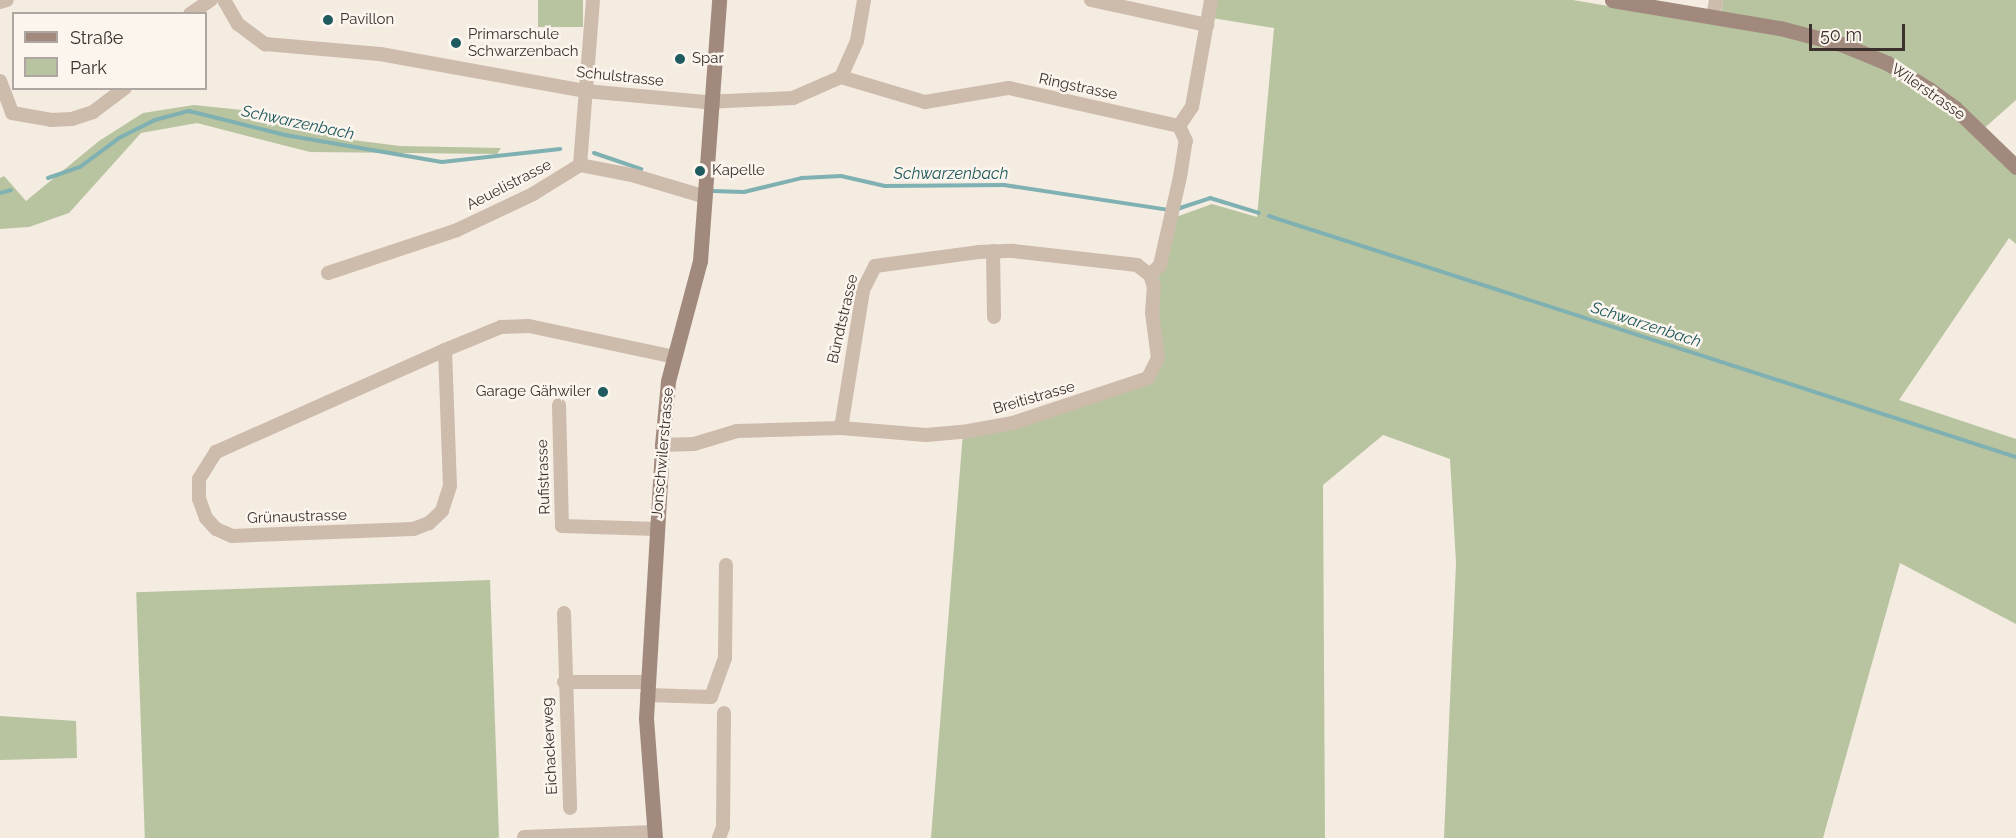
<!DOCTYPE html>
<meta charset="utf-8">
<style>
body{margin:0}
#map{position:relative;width:2016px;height:838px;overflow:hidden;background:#f4ebe1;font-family:Raleway,sans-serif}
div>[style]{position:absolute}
.green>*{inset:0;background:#b8c4a0;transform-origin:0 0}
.stream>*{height:4px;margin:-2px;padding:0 2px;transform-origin:2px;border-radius:2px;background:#7fb0b2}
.street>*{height:14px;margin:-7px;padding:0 7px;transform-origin:7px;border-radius:7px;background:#cdbbac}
.secondary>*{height:15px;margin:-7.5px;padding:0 7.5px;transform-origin:7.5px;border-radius:7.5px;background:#a18a7d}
.dots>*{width:16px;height:16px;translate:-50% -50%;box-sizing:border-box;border:3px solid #fbf5ee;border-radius:50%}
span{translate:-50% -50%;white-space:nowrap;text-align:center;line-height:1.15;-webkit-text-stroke:5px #fbf5ee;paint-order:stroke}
.poi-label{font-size:15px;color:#3b302b}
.left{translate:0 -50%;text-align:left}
.right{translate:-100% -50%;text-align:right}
.street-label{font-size:15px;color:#3b302b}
.water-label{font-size:16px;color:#1f5a5e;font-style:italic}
.legend{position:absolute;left:12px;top:12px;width:195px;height:78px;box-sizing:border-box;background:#fbf5ee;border:2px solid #aea6a0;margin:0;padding:8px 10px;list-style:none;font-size:18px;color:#3b302b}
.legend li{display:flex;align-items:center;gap:12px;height:30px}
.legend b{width:30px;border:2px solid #aea6a0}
.scale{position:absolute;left:1809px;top:24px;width:96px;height:27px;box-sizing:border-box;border:3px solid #3b302b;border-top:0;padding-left:8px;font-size:18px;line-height:21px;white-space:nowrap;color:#3b302b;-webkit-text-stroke:4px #fbf5ee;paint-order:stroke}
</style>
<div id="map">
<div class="green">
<i style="left:538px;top:0;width:45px;height:27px"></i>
<i style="clip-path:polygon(1216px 0,1573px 0,1719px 25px,1723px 0,2016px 0,2016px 100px,1981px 131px,2016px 168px,2016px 244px,2009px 238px,1899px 400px,2016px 439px,2016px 624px,1900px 563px,1823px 838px,1444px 838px,1456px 563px,1450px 459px,1383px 435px,1323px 485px,1325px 838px,931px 838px,963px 432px,1153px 373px,1152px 313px,1159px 274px,1176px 217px,1212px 204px,1257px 217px,1274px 28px,1212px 18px)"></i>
<i style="clip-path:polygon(194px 105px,280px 114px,337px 138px,400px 146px,501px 148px,497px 154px,310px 152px,197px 123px,141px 133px,69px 213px,29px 227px,0 229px,0 178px,4px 176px,26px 201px,99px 141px,143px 113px)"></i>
<i style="left:490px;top:580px;width:258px;height:354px;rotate:88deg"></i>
<i style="clip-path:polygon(0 716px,76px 721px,77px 758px,0 760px)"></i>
</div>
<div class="stream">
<i style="left:594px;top:153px;width:50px;rotate:18.8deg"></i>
<i style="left:48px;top:178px;width:34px;rotate:-19deg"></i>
<i style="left:80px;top:167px;width:49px;rotate:-36.6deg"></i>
<i style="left:119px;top:138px;width:40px;rotate:-26.6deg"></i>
<i style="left:155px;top:120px;width:35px;rotate:-15deg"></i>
<i style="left:189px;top:111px;width:99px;rotate:14deg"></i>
<i style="left:285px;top:135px;width:159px;rotate:9.8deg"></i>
<i style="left:442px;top:162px;width:119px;rotate:-6.3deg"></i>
<i style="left:712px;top:191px;width:32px;rotate:2deg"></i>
<i style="left:744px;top:192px;width:60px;rotate:-13.6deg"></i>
<i style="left:802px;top:178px;width:39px;rotate:-3deg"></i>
<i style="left:841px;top:176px;width:45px;rotate:12.8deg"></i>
<i style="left:885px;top:186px;width:119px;rotate:-0.5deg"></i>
<i style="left:1004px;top:185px;width:168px;rotate:8.6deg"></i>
<i style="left:0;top:193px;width:11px;rotate:-15deg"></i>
<i style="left:1177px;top:209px;width:35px;rotate:-18deg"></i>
<i style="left:1210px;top:198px;width:51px;rotate:17deg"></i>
<i style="left:1269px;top:216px;width:785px;rotate:17.88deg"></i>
</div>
<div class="street">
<i style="left:224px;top:0;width:28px;rotate:60deg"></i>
<i style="left:238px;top:24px;width:34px;rotate:37deg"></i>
<i style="left:265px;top:44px;width:115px;rotate:5deg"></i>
<i style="left:380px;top:54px;width:208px;rotate:10.2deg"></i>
<i style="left:585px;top:91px;width:121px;rotate:5.2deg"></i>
<i style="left:705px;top:102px;width:88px;rotate:-2.6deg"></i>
<i style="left:793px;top:98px;width:52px;rotate:-23.6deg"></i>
<i style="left:841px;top:77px;width:39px;rotate:-66deg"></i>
<i style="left:857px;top:41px;width:42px;rotate:-80.3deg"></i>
<i style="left:1091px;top:0;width:119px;rotate:12.2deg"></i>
<i style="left:0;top:2px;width:7px;rotate:-16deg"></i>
<i style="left:190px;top:14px;width:25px;rotate:-34deg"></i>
<i style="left:1713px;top:17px;width:17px;rotate:-80deg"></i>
<i style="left:841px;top:77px;width:88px;rotate:16.6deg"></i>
<i style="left:925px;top:102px;width:85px;rotate:-9.5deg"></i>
<i style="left:1009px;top:88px;width:174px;rotate:12.6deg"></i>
<i style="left:0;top:81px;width:34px;rotate:69deg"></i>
<i style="left:12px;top:113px;width:40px;rotate:10deg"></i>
<i style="left:51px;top:120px;width:21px;rotate:-3deg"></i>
<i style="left:72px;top:119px;width:22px;rotate:-18deg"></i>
<i style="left:93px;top:112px;width:40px;rotate:-37deg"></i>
<i style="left:1179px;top:126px;width:23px;rotate:-56deg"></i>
<i style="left:1192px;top:107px;width:109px;rotate:-79.9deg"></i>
<i style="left:580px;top:165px;width:166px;rotate:-85.5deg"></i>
<i style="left:993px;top:251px;width:66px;rotate:89.1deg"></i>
<i style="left:328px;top:273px;width:136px;rotate:-18.4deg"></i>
<i style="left:457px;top:230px;width:84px;rotate:-25.3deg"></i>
<i style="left:533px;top:194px;width:55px;rotate:-31.7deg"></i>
<i style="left:580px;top:165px;width:53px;rotate:10.9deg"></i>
<i style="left:632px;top:175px;width:77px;rotate:16.6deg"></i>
<i style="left:445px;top:350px;width:136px;rotate:87.9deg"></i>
<i style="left:450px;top:486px;width:26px;rotate:108deg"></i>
<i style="left:442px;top:511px;width:18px;rotate:137deg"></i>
<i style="left:429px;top:523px;width:17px;rotate:159deg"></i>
<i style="left:413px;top:529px;width:181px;rotate:177.8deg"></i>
<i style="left:232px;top:536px;width:17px;rotate:-156deg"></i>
<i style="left:216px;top:529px;width:15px;rotate:-132deg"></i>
<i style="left:206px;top:518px;width:20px;rotate:-110deg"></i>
<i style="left:199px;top:499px;width:20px;rotate:-90deg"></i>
<i style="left:199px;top:479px;width:32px;rotate:-58deg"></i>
<i style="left:216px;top:452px;width:251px;rotate:-24deg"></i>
<i style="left:445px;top:350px;width:61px;rotate:-22.3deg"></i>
<i style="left:501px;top:327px;width:28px;rotate:-2deg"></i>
<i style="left:529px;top:326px;width:149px;rotate:12deg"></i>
<i style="left:559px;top:405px;width:121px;rotate:88.6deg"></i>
<i style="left:562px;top:526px;width:95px;rotate:1.8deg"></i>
<i style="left:841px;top:428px;width:140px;rotate:-80.9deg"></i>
<i style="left:863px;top:290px;width:27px;rotate:-63deg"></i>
<i style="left:875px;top:266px;width:104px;rotate:-7.7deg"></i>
<i style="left:978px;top:252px;width:35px;rotate:-2deg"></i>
<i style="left:1013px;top:251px;width:125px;rotate:6.4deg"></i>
<i style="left:1137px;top:265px;width:16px;rotate:38deg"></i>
<i style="left:662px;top:445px;width:32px;rotate:-2deg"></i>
<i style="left:694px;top:444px;width:45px;rotate:-16.8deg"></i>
<i style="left:737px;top:431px;width:104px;rotate:-1.7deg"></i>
<i style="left:841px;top:428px;width:85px;rotate:4.7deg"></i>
<i style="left:926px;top:435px;width:37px;rotate:-5deg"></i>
<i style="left:963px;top:432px;width:51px;rotate:-10.2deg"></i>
<i style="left:1013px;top:423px;width:142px;rotate:-18.4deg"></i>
<i style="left:1148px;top:378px;width:22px;rotate:-63deg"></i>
<i style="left:1158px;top:358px;width:45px;rotate:-97.6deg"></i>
<i style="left:1152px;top:313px;width:26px;rotate:-86deg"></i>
<i style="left:1154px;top:287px;width:13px;rotate:-108deg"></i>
<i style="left:1150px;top:275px;width:14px;rotate:-45deg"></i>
<i style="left:1160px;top:265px;width:90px;rotate:-77.2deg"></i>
<i style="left:1180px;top:177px;width:36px;rotate:-81deg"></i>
<i style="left:1186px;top:141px;width:17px;rotate:-115deg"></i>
<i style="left:564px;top:613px;width:195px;rotate:88.2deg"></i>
<i style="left:564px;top:682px;width:84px"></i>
<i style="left:647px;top:695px;width:64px;rotate:1.8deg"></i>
<i style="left:711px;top:697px;width:41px;rotate:-70.3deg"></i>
<i style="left:725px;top:658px;width:93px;rotate:-89.4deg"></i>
<i style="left:524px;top:837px;width:130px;rotate:-2.2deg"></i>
<i style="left:719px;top:838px;width:12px;rotate:-70deg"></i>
<i style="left:723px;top:827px;width:114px;rotate:-89.5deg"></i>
</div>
<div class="secondary">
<i style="left:1612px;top:0;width:170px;rotate:9.5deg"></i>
<i style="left:1780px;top:28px;width:63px;rotate:14.7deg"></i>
<i style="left:1841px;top:44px;width:50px;rotate:22.4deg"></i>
<i style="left:1887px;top:63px;width:49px;rotate:31.8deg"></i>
<i style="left:1929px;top:89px;width:32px;rotate:36deg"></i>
<i style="left:1955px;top:108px;width:85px;rotate:44deg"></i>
<i style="left:655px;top:838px;width:120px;rotate:-94.3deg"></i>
<i style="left:646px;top:718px;width:273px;rotate:-86.6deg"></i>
<i style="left:662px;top:445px;width:64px;rotate:-84.6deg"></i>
<i style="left:668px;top:381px;width:124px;rotate:-75.1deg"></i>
<i style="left:700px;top:261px;width:262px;rotate:-85.8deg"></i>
</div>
<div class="dots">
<i style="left:328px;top:20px;background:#1f5a5e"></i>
<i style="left:456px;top:43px;background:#1f5a5e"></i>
<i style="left:680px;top:59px;background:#1f5a5e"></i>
<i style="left:700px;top:171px;background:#1f5a5e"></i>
<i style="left:603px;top:392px;background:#1f5a5e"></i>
</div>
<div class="poi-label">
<span class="left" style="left:340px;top:20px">Pavillon</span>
<span class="left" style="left:468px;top:43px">Primarschule<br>Schwarzenbach</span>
<span class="left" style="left:692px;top:59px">Spar</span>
<span class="left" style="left:712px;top:171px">Kapelle</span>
<span class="right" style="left:591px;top:392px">Garage Gähwiler</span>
</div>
<div class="street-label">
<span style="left:620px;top:77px;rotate:6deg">Schulstrasse</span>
<span style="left:1078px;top:87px;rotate:12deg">Ringstrasse</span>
<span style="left:1928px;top:92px;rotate:35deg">Wilerstrasse</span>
<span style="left:509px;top:185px;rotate:-27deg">Aeuelistrasse</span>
<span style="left:843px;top:319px;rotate:-77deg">Bündtstrasse</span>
<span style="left:1034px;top:398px;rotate:-16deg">Breitistrasse</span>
<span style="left:663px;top:453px;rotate:-85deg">Jonschwilerstrasse</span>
<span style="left:544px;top:477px;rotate:-92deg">Rufistrasse</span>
<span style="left:297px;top:517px;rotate:-2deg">Grünaustrasse</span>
<span style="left:550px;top:746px;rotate:-93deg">Eichackerweg</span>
</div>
<div class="water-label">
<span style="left:298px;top:123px;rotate:12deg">Schwarzenbach</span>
<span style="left:951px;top:174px">Schwarzenbach</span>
<span style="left:1646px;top:325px;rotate:18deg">Schwarzenbach</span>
</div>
<ul class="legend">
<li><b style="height:8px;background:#a18a7d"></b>Straße</li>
<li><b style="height:16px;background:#b8c4a0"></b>Park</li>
</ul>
<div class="scale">50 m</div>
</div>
